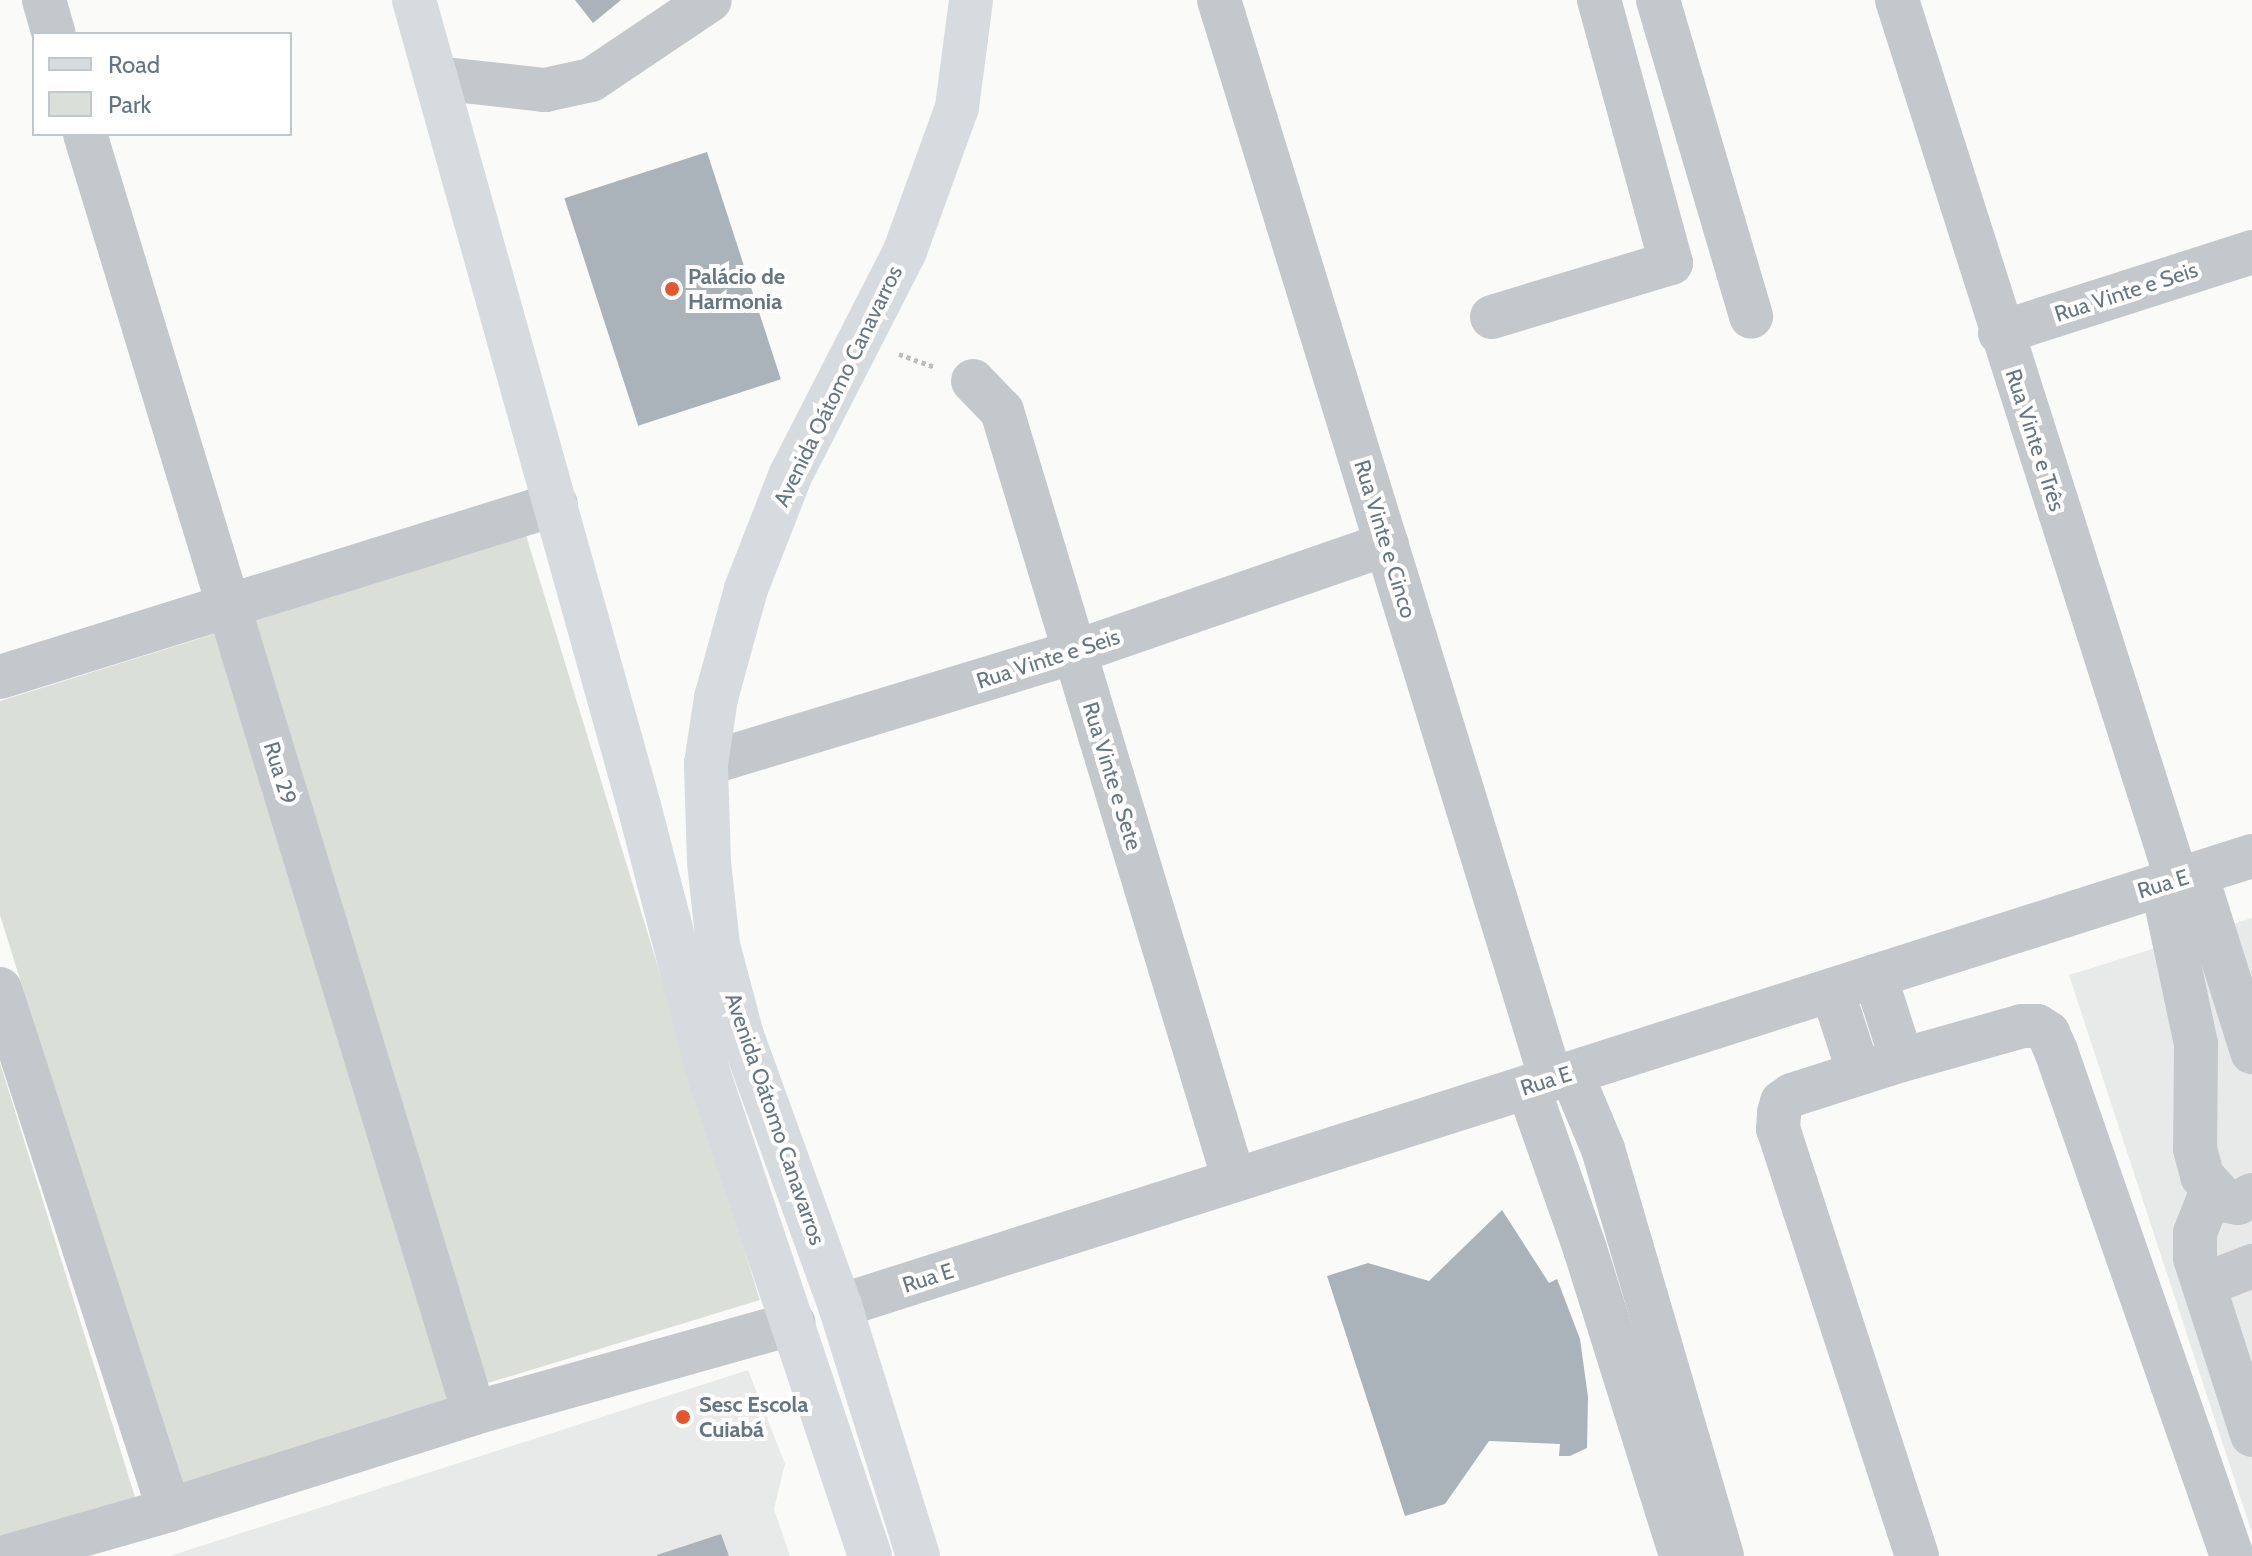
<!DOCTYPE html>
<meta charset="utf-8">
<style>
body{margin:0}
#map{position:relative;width:2252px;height:1556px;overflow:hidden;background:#fafaf8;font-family:Cabin,sans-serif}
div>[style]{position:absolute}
.built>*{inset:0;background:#e8e9e9}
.green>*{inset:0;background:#dadfd7;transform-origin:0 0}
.building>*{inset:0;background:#aab3b9;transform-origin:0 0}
.path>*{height:5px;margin-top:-2.5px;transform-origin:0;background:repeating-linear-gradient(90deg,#bbbfc2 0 4px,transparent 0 8px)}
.minor>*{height:44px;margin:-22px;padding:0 22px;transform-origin:22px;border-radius:22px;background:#c3c8cc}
.major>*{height:44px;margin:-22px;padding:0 22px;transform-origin:22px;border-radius:22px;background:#d6dbdf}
.dots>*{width:22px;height:22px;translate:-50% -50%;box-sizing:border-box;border:4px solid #fff;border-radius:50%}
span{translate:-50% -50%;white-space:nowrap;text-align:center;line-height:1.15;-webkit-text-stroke:8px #fff;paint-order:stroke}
.poi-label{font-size:22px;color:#657683;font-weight:700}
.left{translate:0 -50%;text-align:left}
.street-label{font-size:22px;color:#657683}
.legend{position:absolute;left:32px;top:32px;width:260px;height:104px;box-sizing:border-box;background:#fff;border:2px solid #c1c8cd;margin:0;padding:10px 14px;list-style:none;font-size:24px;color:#657683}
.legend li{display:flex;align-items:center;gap:16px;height:40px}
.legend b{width:40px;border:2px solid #c1c8cd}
</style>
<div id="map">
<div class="built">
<i style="clip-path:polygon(2252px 918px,2252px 1533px,2069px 975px)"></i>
<i style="clip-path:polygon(748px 1370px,785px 1464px,774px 1509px,790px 1556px,170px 1556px)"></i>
</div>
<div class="green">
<i style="left:525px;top:532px;width:803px;height:288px;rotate:73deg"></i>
<i style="clip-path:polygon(214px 634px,453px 1401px,178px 1487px,0 915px,0 701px)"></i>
<i style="clip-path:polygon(0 1063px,135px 1497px,0 1538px)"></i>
</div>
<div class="building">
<i style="clip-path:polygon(575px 0,621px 0,593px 23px)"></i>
<i style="left:707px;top:152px;width:239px;height:150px;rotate:72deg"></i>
<i style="clip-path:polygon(1502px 1210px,1549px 1283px,1557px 1279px,1580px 1339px,1588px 1397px,1587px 1448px,1570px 1456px,1559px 1456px,1560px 1444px,1489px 1441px,1445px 1504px,1405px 1516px,1327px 1276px,1368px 1263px,1429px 1281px)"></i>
<i style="clip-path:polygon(721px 1534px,729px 1556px,657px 1556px,657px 1555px)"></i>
</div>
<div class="path">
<i style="left:899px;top:354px;width:37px;rotate:20deg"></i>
</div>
<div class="minor">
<i style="left:44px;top:0;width:35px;rotate:74deg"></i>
<i style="left:1219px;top:0;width:1129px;rotate:72.9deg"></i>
<i style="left:1658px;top:0;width:330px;rotate:73.6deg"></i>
<i style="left:1897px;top:0;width:923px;rotate:72.35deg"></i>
<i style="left:436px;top:78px;width:110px;rotate:6.3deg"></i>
<i style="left:545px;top:90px;width:47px;rotate:-12.3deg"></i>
<i style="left:591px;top:80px;width:143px;rotate:-33.9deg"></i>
<i style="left:85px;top:134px;width:1337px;rotate:73.08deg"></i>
<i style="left:1492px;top:317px;width:187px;rotate:-16.8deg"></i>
<i style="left:1671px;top:263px;width:273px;rotate:-105.3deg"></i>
<i style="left:2000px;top:333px;width:265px;rotate:-17.8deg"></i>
<i style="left:973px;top:381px;width:42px;rotate:46deg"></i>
<i style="left:1002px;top:411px;width:803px;rotate:73.21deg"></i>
<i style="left:0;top:677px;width:582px;rotate:-17.28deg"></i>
<i style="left:706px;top:764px;width:386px;rotate:-16.9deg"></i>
<i style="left:1075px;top:652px;width:330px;rotate:-19.1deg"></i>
<i style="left:2196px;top:874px;width:187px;rotate:72.5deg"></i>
<i style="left:2162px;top:884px;width:164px;rotate:78deg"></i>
<i style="left:2196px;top:1044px;width:105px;rotate:90.5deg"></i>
<i style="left:2195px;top:1149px;width:28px;rotate:75deg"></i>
<i style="left:2202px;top:1176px;width:33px;rotate:47deg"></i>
<i style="left:2224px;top:1200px;width:14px;rotate:12deg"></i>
<i style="left:2238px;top:1203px;width:16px;rotate:-30deg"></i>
<i style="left:1875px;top:976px;width:88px;rotate:72.2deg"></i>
<i style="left:0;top:989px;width:548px;rotate:72.03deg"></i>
<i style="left:1832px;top:990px;width:87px;rotate:72deg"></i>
<i style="left:1571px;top:1073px;width:82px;rotate:67.2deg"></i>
<i style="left:1603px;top:1149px;width:424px;rotate:73.7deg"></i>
<i style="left:1528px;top:1087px;width:172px;rotate:70.6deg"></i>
<i style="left:1585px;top:1249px;width:322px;rotate:72.6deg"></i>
<i style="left:2212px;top:1190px;width:46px;rotate:111.6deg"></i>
<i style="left:2195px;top:1233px;width:25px;rotate:90deg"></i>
<i style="left:2195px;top:1258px;width:186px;rotate:72.1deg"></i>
<i style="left:2204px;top:1285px;width:52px;rotate:-21.6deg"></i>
<i style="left:840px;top:1306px;width:1482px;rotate:-17.68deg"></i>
<i style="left:9px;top:1556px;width:166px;rotate:-16deg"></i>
<i style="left:169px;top:1510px;width:320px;rotate:-17.6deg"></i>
<i style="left:474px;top:1413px;width:332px;rotate:-15.7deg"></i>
<i style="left:1917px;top:1556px;width:449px;rotate:-108deg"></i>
<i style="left:1778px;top:1129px;width:16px;rotate:-86deg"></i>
<i style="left:1779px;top:1113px;width:11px;rotate:-75deg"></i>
<i style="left:1782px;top:1102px;width:12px;rotate:-35deg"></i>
<i style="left:1792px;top:1095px;width:115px;rotate:-17.7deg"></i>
<i style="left:1902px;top:1060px;width:125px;rotate:-15.8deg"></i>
<i style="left:2022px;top:1026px;width:15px"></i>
<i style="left:2037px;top:1026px;width:13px;rotate:32deg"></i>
<i style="left:2048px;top:1033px;width:20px;rotate:66deg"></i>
<i style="left:2056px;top:1051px;width:535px;rotate:70.79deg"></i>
</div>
<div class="major">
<i style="left:414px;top:0;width:837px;rotate:74.4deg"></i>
<i style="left:639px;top:806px;width:281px;rotate:75.4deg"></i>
<i style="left:710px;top:1078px;width:504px;rotate:71.49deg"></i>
<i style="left:918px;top:1556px;width:262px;rotate:-107.3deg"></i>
<i style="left:840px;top:1306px;width:291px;rotate:-109.9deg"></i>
<i style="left:741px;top:1032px;width:90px;rotate:-104.8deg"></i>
<i style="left:718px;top:945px;width:83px;rotate:-96.2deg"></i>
<i style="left:709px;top:862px;width:98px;rotate:-91.8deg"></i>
<i style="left:706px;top:764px;width:67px;rotate:-81.4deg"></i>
<i style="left:716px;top:698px;width:113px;rotate:-74.6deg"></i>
<i style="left:746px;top:589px;width:121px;rotate:-68.7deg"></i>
<i style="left:790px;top:476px;width:253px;rotate:-62.9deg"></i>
<i style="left:905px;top:251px;width:153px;rotate:-70.1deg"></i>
<i style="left:957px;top:107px;width:108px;rotate:-82.5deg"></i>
</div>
<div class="dots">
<i style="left:672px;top:289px;background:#e4572e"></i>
<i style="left:683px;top:1417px;background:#e4572e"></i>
</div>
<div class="poi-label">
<span class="left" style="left:688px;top:289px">Palácio de<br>Harmonia</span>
<span class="left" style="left:699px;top:1417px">Sesc Escola<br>Cuiabá</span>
</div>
<div class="street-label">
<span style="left:2126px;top:292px;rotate:-18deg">Rua Vinte e Seis</span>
<span style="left:838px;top:386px;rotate:-64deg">Avenida Oátomo Canavarros</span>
<span style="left:2035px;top:440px;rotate:72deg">Rua Vinte e Três</span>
<span style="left:1385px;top:539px;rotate:73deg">Rua Vinte e Cinco</span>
<span style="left:1048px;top:659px;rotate:-18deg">Rua Vinte e Seis</span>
<span style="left:280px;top:773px;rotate:73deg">Rua 29</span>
<span style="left:1112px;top:776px;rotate:73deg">Rua Vinte e Sete</span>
<span style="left:2163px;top:884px;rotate:-17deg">Rua E</span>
<span style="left:1546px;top:1081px;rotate:-18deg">Rua E</span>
<span style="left:775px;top:1119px;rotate:71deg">Avenida Oátomo Canavarros</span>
<span style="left:928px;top:1278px;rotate:-18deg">Rua E</span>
</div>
<ul class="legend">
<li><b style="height:10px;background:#d6dbdf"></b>Road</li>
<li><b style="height:22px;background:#dadfd7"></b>Park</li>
</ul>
</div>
